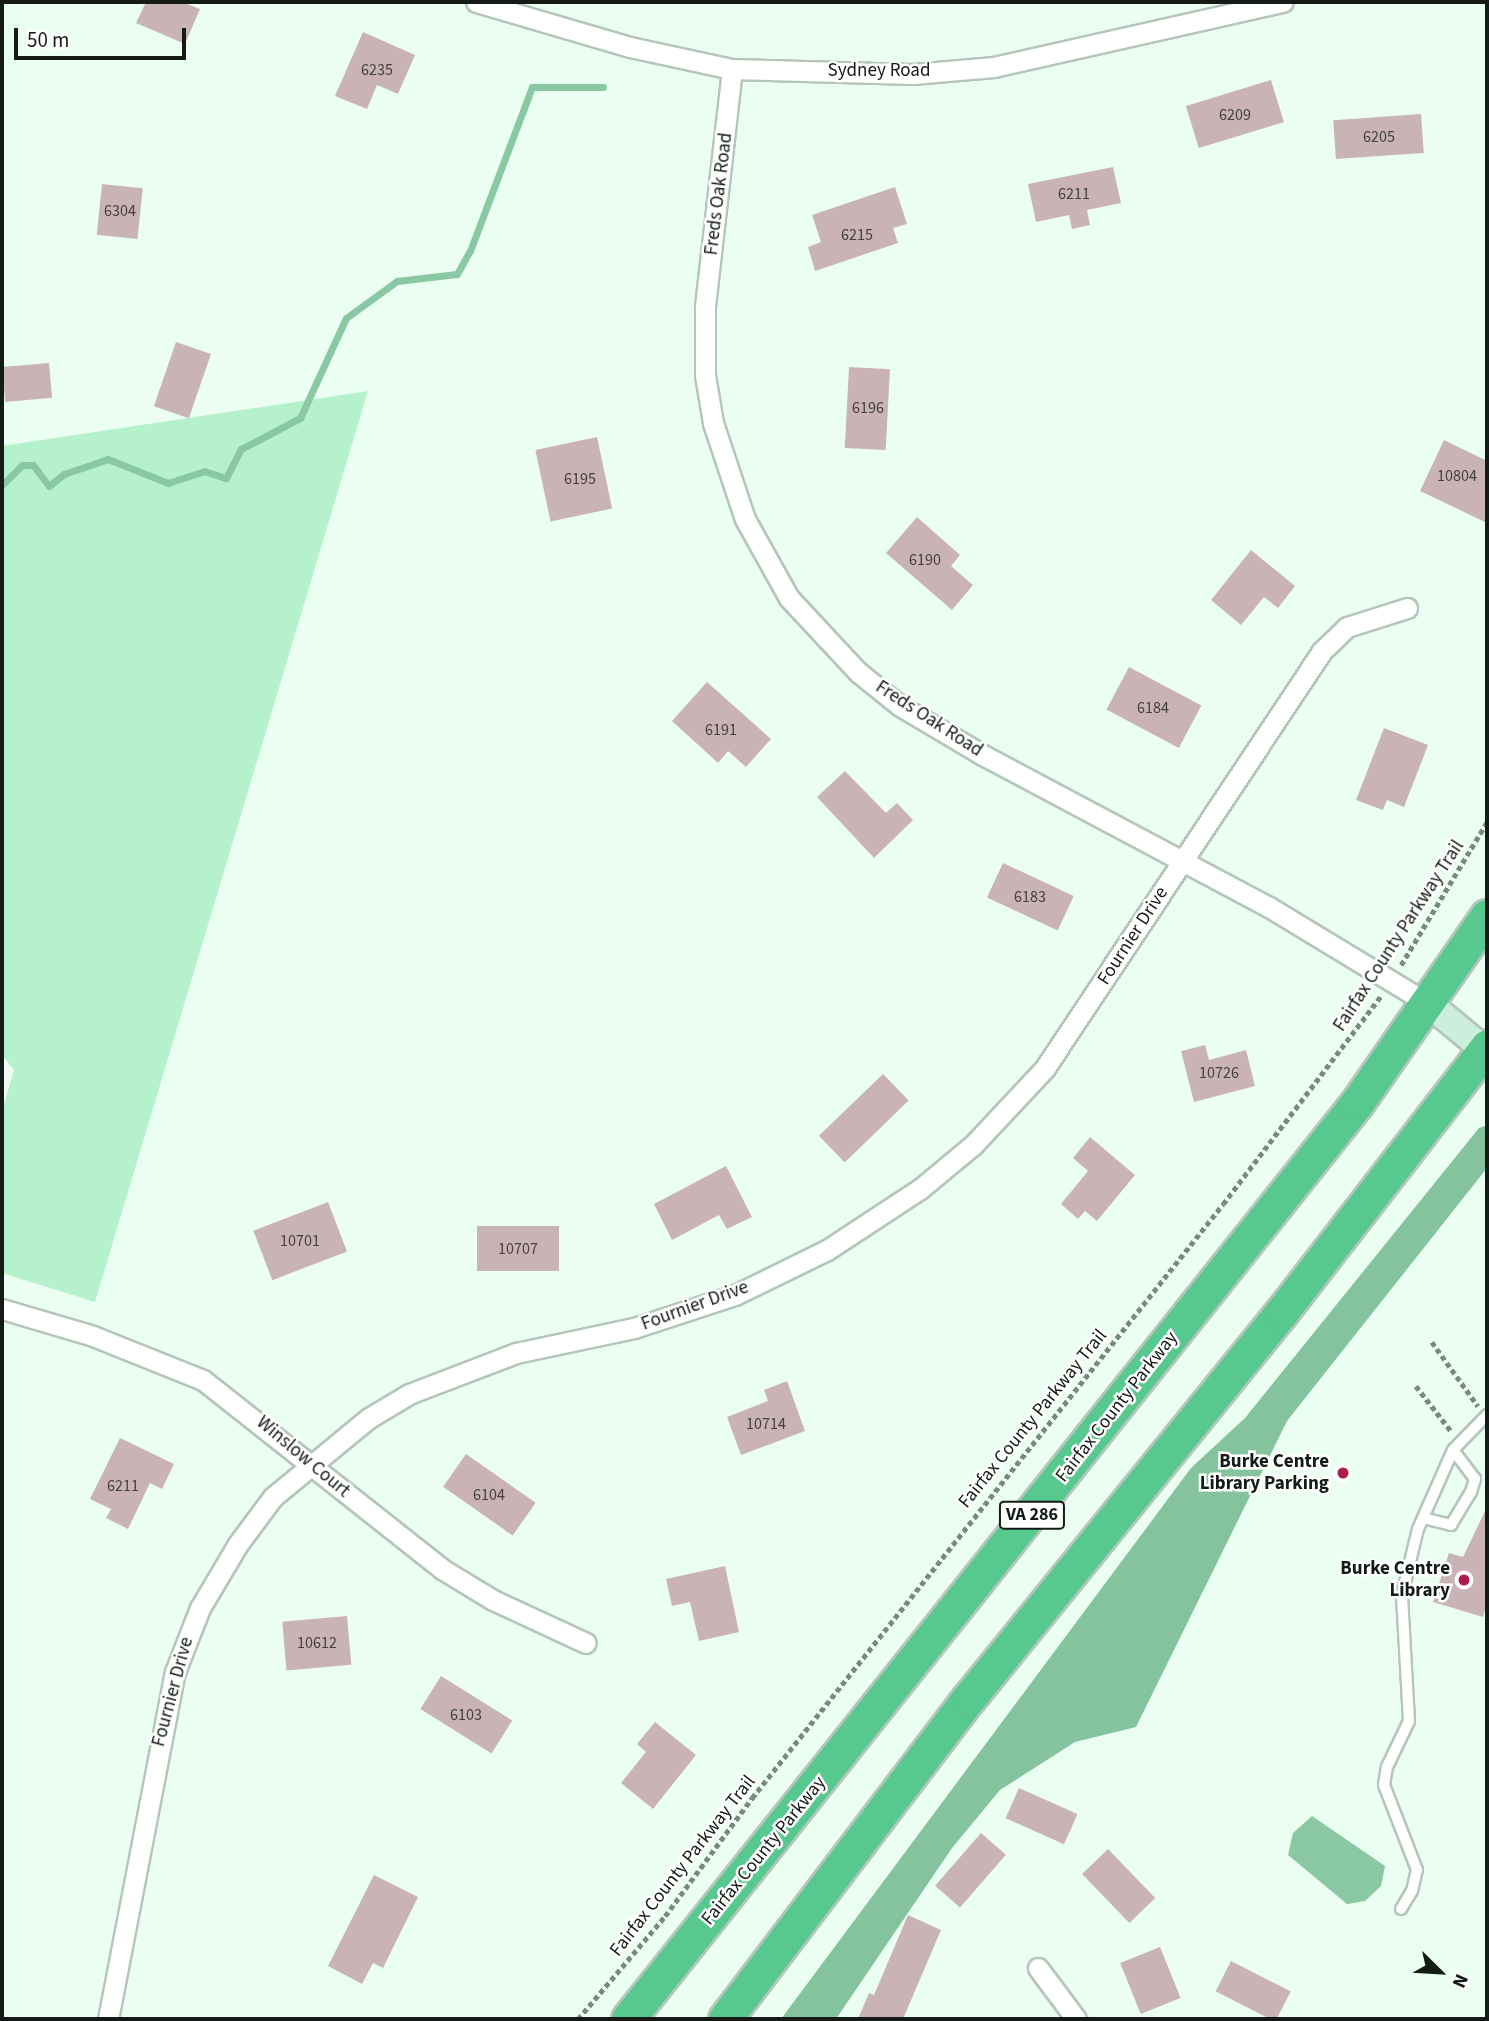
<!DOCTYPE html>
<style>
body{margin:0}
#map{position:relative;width:1489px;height:2021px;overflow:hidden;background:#ebfef2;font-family:"Source Sans 3",sans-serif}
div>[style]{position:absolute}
.green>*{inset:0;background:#b6f1cd}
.forest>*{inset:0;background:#84c39e}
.water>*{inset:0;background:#89c8a3}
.stream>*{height:7px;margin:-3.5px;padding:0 3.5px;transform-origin:3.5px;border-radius:3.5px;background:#89c8a3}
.building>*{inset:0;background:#cab3b7;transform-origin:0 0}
.path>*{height:4.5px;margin-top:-2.25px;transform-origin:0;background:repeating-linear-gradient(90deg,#7b8880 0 5px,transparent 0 8.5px)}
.roads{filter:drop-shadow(2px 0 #b4c6bb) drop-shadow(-2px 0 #b4c6bb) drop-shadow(0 2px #b4c6bb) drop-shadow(0 -2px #b4c6bb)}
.lane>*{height:10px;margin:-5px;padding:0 5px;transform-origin:5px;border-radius:5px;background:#fff}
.street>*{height:19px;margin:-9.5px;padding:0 9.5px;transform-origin:9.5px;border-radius:9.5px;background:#fff}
.secondary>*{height:26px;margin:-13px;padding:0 13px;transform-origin:13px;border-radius:13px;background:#cdeedd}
.highway>*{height:33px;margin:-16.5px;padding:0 16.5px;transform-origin:16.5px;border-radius:16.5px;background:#57c88e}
.dots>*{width:19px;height:19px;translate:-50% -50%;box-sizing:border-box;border:4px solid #fff;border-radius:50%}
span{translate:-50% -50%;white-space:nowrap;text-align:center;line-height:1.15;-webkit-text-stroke:5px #fff;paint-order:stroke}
.number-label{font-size:16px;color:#42413e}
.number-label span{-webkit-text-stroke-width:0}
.shield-label span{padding:2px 5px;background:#fff;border:2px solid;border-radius:5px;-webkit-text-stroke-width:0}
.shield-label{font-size:18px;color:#141b16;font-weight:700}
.street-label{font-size:19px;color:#141b16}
.poi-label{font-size:19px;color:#141b16;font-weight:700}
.right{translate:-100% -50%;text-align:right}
.frame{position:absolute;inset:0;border:4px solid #141b16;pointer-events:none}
.north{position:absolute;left:1405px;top:1937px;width:70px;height:70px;-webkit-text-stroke:5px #fff;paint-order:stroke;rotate:114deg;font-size:19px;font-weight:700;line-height:28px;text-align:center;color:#141b16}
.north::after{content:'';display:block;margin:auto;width:24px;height:32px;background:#141b16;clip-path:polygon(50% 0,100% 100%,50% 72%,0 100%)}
.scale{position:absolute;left:14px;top:28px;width:172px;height:32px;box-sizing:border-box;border:4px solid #141b16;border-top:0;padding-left:9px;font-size:21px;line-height:24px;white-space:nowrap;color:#141b16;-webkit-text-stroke:5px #fff;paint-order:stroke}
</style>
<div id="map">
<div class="green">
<i style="clip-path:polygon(368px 391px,95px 1302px,2px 1273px,2px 1111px,14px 1070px,2px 1055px,2px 446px)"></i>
</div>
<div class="forest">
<i style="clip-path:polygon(1487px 1125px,1487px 1168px,1287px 1421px,1136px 1727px,1075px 1742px,1000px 1790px,952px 1848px,836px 2019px,781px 2019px,1191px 1468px,1245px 1418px,1479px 1128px)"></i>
</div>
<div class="water">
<i style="clip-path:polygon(1312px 1816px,1385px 1866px,1381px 1886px,1365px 1901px,1347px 1904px,1288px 1855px,1293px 1833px)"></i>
</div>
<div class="stream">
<i style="left:2px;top:485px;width:28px;rotate:-45deg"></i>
<i style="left:22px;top:465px;width:11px"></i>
<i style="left:33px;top:465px;width:26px;rotate:53deg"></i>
<i style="left:49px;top:486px;width:19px;rotate:-39deg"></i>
<i style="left:64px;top:474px;width:46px;rotate:-18.8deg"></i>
<i style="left:108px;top:459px;width:65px;rotate:21.8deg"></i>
<i style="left:168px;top:483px;width:38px;rotate:-18deg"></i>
<i style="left:204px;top:471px;width:23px;rotate:18deg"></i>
<i style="left:226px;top:478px;width:33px;rotate:-63deg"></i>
<i style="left:241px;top:449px;width:67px;rotate:-27.7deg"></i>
<i style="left:300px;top:418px;width:110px;rotate:-65.3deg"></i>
<i style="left:346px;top:318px;width:63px;rotate:-36deg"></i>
<i style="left:397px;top:281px;width:60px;rotate:-6.7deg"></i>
<i style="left:457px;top:274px;width:26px;rotate:-61deg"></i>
<i style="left:470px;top:251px;width:175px;rotate:-69.3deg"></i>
<i style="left:532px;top:87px;width:71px"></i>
</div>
<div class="building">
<i style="clip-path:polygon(146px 2px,182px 2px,200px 9px,185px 44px,136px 23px)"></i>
<i style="clip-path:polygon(363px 32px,415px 55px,398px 94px,377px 85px,367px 109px,335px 96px)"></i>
<i style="left:1271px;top:80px;width:44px;height:89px;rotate:73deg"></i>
<i style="left:1421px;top:114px;width:39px;height:88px;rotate:86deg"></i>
<i style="clip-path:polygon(1113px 167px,1121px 203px,1087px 210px,1090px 225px,1072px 229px,1069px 215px,1036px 222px,1028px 184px)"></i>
<i style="left:102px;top:184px;width:41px;height:51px;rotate:6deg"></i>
<i style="clip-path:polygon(895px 187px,907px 224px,893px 228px,898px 243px,815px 271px,808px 247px,821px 242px,812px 215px)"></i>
<i style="left:176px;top:342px;width:37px;height:68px;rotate:19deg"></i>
<i style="left:49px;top:363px;width:35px;height:47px;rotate:85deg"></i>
<i style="left:849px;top:367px;width:41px;height:81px;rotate:3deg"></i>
<i style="left:597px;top:437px;width:73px;height:63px;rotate:78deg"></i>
<i style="clip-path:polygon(1444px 440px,1487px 461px,1487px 523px,1420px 491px)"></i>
<i style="clip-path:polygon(917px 517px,960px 555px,951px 566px,973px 585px,952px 610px,886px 553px)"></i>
<i style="clip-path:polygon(1251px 550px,1295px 586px,1278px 608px,1264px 597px,1241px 625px,1211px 600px)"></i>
<i style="left:1129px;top:667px;width:82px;height:48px;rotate:28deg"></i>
<i style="clip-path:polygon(707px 682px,771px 739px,746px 767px,728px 751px,718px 763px,672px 721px)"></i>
<i style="clip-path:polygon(1384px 728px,1428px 745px,1404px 807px,1387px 800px,1383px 810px,1356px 800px)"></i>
<i style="clip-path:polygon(845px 771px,886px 813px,897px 803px,913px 820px,874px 858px,817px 797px)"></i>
<i style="left:1003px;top:863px;width:78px;height:38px;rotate:25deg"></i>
<i style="clip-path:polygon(1205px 1045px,1209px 1060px,1246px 1050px,1255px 1086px,1194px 1102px,1181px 1051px)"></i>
<i style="left:883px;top:1074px;width:37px;height:89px;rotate:46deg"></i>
<i style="clip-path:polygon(1090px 1137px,1135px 1175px,1097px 1221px,1085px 1211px,1078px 1219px,1061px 1204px,1088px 1171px,1073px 1158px)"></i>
<i style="clip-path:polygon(726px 1166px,752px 1217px,727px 1229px,719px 1215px,672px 1240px,654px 1204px)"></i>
<i style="left:328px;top:1202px;width:53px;height:80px;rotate:69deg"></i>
<i style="left:559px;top:1226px;width:45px;height:82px;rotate:90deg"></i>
<i style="clip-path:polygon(787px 1381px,805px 1431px,741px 1455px,727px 1417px,768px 1401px,764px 1390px)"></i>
<i style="clip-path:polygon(120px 1438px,174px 1464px,162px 1489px,150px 1483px,128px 1529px,106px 1518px,111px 1509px,90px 1499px)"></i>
<i style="left:466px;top:1454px;width:85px;height:40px;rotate:35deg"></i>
<i style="clip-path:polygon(1487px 1507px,1487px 1603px,1483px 1617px,1433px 1602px,1449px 1553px,1463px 1557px)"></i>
<i style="clip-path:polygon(725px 1566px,739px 1632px,699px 1641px,690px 1602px,672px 1606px,666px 1579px)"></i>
<i style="left:347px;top:1616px;width:49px;height:65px;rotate:85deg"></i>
<i style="left:441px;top:1676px;width:84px;height:39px;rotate:32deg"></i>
<i style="clip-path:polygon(655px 1722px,696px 1755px,653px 1809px,621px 1783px,646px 1752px,637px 1744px)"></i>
<i style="left:1019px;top:1788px;width:64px;height:33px;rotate:24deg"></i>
<i style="left:981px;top:1833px;width:33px;height:70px;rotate:41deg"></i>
<i style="left:1108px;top:1849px;width:68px;height:36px;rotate:46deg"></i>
<i style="clip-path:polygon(374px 1875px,418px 1897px,383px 1968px,373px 1963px,362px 1984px,328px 1966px)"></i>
<i style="clip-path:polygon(908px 1915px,941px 1930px,903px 2019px,858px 2019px,869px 1993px,874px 1995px)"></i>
<i style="left:1160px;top:1947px;width:55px;height:43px;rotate:68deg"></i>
<i style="left:1231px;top:1961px;width:67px;height:34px;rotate:27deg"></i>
</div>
<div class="path">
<i style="left:1401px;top:965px;width:167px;rotate:-59deg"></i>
<i style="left:1432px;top:1342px;width:79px;rotate:54.3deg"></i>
<i style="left:1416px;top:1386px;width:58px;rotate:52deg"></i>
<i style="left:578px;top:2019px;width:135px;rotate:-49.8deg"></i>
<i style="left:665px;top:1916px;width:147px;rotate:-53.6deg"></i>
<i style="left:752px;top:1798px;width:758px;rotate:-51.59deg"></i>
<i style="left:1223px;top:1204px;width:261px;rotate:-52.8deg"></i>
</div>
<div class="roads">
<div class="lane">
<i style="left:1423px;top:1518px;width:29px;rotate:14deg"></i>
<i style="left:1451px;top:1525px;width:39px;rotate:-59deg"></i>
<i style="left:1471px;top:1492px;width:14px;rotate:-73deg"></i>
<i style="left:1475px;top:1479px;width:36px;rotate:-127deg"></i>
<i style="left:1401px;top:1909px;width:21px;rotate:-59deg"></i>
<i style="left:1412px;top:1891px;width:22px;rotate:-77deg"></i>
<i style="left:1417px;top:1870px;width:91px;rotate:-111.2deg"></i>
<i style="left:1384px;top:1785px;width:18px;rotate:-81deg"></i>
<i style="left:1387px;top:1767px;width:51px;rotate:-64.4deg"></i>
<i style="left:1409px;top:1721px;width:126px;rotate:-93.2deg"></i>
<i style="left:1402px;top:1595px;width:68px;rotate:-76.4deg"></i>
<i style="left:1418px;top:1529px;width:86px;rotate:-66.1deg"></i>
<i style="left:1453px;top:1450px;width:49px;rotate:-45.8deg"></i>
</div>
<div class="street">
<i style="left:476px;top:2px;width:160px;rotate:16.3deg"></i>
<i style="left:630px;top:47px;width:104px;rotate:12.2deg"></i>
<i style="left:732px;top:69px;width:181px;rotate:1.6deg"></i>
<i style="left:913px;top:74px;width:81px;rotate:-4.9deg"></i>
<i style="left:994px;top:67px;width:296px;rotate:-12.7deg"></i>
<i style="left:732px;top:69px;width:240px;rotate:96.5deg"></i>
<i style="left:705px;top:307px;width:68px;rotate:90deg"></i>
<i style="left:705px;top:375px;width:49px;rotate:80.5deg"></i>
<i style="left:713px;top:423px;width:101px;rotate:71.6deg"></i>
<i style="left:745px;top:519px;width:90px;rotate:60.9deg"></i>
<i style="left:789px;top:598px;width:101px;rotate:47deg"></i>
<i style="left:858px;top:672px;width:54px;rotate:39deg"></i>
<i style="left:900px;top:706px;width:96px;rotate:30.6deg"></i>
<i style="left:983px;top:755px;width:324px;rotate:28deg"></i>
<i style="left:1269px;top:907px;width:187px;rotate:31.2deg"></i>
<i style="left:2px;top:1309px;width:95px;rotate:16.5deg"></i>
<i style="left:93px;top:1336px;width:118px;rotate:21.8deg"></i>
<i style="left:203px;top:1380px;width:305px;rotate:38.3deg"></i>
<i style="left:442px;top:1569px;width:60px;rotate:31.3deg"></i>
<i style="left:493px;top:1600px;width:102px;rotate:24.8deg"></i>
<i style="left:1038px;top:1968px;width:64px;rotate:53.3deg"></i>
<i style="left:108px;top:2019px;width:353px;rotate:-79.1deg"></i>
<i style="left:175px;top:1672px;width:69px;rotate:-68.7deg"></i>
<i style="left:200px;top:1608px;width:74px;rotate:-59.3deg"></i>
<i style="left:238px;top:1544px;width:59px;rotate:-53.3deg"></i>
<i style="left:273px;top:1497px;width:124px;rotate:-39.5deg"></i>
<i style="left:369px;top:1418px;width:47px;rotate:-31deg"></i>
<i style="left:409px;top:1394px;width:115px;rotate:-21deg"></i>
<i style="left:516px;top:1353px;width:121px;rotate:-12deg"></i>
<i style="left:634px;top:1328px;width:106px;rotate:-18.1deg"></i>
<i style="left:735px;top:1295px;width:102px;rotate:-26.1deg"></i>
<i style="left:827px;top:1250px;width:111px;rotate:-33.3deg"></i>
<i style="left:920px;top:1189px;width:69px;rotate:-39.7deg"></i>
<i style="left:973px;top:1145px;width:105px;rotate:-46.9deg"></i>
<i style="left:1045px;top:1068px;width:499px;rotate:-56.4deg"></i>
<i style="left:1321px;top:652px;width:36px;rotate:-44deg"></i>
<i style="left:1347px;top:627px;width:63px;rotate:-17.6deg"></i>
</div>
<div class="secondary">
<i style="left:1429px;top:1004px;width:75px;rotate:39.6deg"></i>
</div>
<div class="highway">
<i style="left:628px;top:2019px;width:1171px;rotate:-51.49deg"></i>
<i style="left:1357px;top:1103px;width:228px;rotate:-55.2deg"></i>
<i style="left:725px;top:2019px;width:403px;rotate:-52.8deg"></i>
<i style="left:969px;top:1698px;width:496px;rotate:-51deg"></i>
<i style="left:1281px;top:1313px;width:337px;rotate:-52.3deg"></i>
</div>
</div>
<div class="dots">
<i style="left:1343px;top:1473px;background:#ad1b4d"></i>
<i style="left:1464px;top:1580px;background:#ad1b4d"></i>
</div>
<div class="number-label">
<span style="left:377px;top:70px">6235</span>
<span style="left:1235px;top:115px">6209</span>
<span style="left:1379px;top:137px">6205</span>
<span style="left:1074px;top:194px">6211</span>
<span style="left:120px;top:211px">6304</span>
<span style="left:857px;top:235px">6215</span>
<span style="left:868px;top:408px">6196</span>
<span style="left:1457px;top:476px">10804</span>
<span style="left:580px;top:479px">6195</span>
<span style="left:925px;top:560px">6190</span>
<span style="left:1153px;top:708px">6184</span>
<span style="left:721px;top:730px">6191</span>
<span style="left:1030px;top:897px">6183</span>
<span style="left:1219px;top:1073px">10726</span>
<span style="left:300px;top:1241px">10701</span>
<span style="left:518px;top:1249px">10707</span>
<span style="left:766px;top:1424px">10714</span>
<span style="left:123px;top:1486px">6211</span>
<span style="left:489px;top:1495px">6104</span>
<span style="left:317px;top:1643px">10612</span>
<span style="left:466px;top:1715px">6103</span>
</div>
<div class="shield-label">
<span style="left:1032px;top:1515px">VA 286</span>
</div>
<div class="street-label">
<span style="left:879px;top:71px">Sydney Road</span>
<span style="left:719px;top:194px;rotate:-83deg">Freds Oak Road</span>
<span style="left:929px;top:719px;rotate:33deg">Freds Oak Road</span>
<span style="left:1133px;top:936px;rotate:-57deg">Fournier Drive</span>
<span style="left:1399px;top:936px;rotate:-57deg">Fairfax County Parkway Trail</span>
<span style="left:695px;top:1306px;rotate:-20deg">Fournier Drive</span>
<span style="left:1117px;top:1407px;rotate:-52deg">Fairfax County Parkway</span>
<span style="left:1033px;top:1419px;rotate:-51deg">Fairfax County Parkway Trail</span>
<span style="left:303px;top:1457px;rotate:40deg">Winslow Court</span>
<span style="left:173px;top:1692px;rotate:-75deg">Fournier Drive</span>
<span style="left:764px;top:1851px;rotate:-51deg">Fairfax County Parkway</span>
<span style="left:683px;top:1866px;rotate:-52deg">Fairfax County Parkway Trail</span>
</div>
<div class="poi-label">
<span class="right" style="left:1329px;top:1473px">Burke Centre<br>Library Parking</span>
<span class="right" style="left:1450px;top:1580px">Burke Centre<br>Library</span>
</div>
<div class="frame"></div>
<div class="north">N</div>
<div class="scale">50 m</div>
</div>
